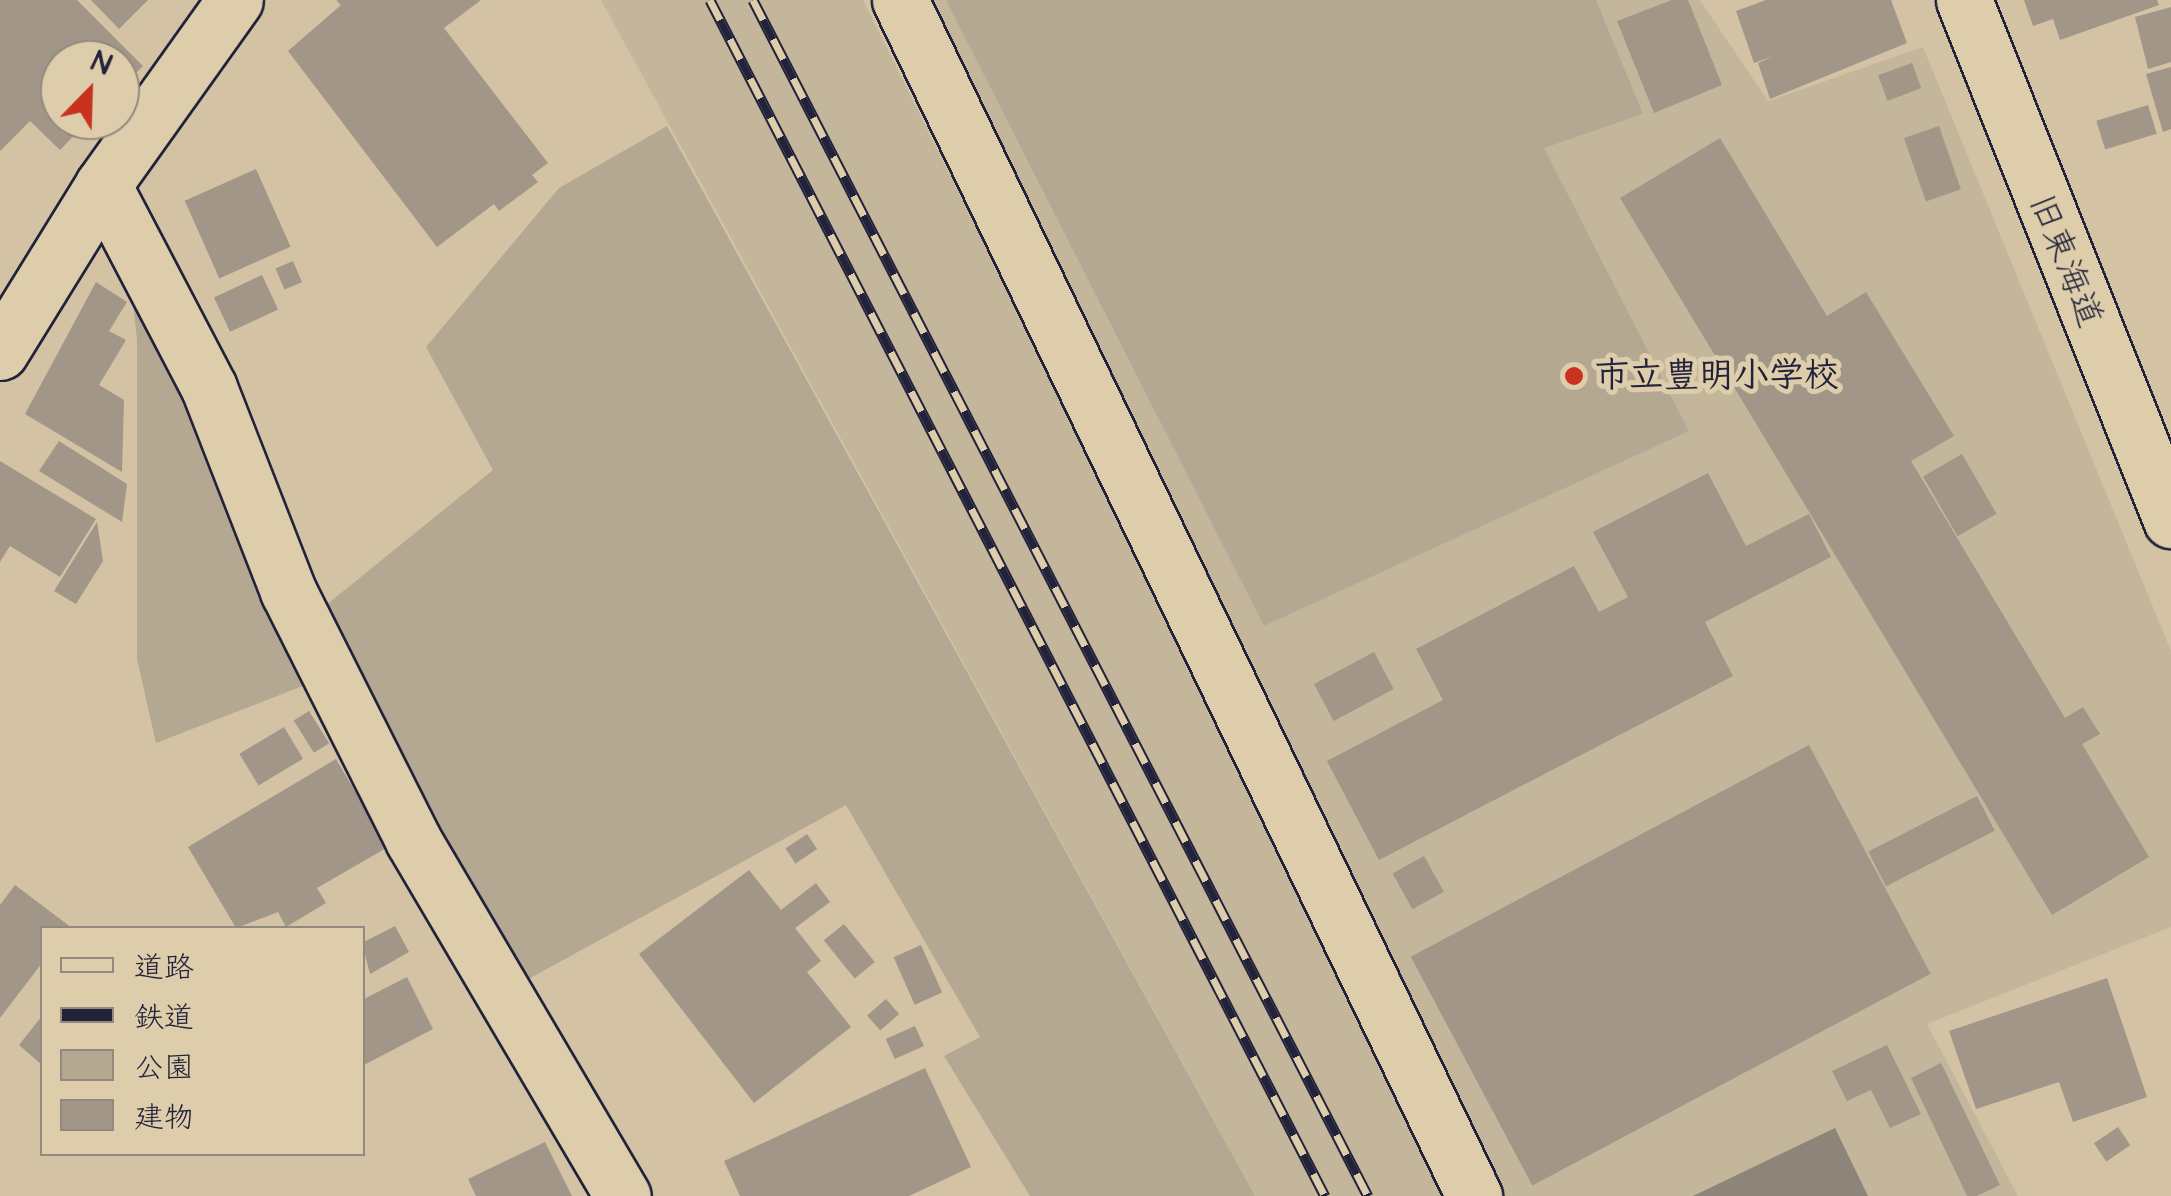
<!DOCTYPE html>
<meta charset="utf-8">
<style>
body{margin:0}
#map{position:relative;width:2171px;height:1196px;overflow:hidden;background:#d3c3a4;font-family:"Architects Daughter","Klee One",sans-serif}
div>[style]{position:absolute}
.built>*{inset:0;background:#c4b69b}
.green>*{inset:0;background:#b5a893}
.water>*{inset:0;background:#8d847a}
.building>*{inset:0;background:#a19687;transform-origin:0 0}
.roads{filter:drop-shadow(2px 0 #22223b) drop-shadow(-2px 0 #22223b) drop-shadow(0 2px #22223b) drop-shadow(0 -2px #22223b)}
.minor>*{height:55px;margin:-27.5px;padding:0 27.5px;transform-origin:27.5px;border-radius:27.5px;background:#decdab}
.rail>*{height:11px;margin-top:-5.5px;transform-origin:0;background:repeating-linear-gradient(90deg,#decdab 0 22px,#22223b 0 44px);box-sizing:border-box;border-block:2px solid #22223b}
.dots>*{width:28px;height:28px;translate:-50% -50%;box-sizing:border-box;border:5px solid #decdab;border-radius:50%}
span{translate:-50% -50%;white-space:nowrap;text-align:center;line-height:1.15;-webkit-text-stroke:10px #decdab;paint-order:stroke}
.street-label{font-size:35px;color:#22223b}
.poi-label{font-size:35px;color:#22223b;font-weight:700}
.left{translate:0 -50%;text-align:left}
.legend{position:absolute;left:40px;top:926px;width:325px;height:230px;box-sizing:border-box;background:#decdab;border:2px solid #93897e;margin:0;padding:12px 18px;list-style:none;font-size:30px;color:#22223b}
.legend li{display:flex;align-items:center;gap:20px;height:50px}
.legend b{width:50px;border:2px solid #93897e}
.north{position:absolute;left:40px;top:40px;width:100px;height:100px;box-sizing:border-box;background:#decdab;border:2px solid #93897e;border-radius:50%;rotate:23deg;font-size:28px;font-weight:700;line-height:40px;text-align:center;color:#22223b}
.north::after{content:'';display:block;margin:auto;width:35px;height:45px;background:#c8321e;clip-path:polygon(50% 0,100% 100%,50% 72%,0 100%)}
</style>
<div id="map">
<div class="built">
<i style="clip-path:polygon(601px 0,863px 0,1457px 1196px,1255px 1196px)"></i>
<i style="clip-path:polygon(911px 0,1700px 0,1768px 101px,1923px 47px,2171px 651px,2171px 927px,1927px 1024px,2018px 1196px,1483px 1196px)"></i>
</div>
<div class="green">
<i style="clip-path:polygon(946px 0,1596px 0,1643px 114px,1544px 148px,1689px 431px,1264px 626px)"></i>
<i style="clip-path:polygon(667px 126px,1255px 1196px,1030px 1196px,944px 1056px,980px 1037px,846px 805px,525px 981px,320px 610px,493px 470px,426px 347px,559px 188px)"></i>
<i style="clip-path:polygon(129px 265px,303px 686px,156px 743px,137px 659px,137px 340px)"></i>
</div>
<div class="water">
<i style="clip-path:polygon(1835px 1128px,1868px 1196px,1693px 1196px)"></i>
</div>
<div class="building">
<i style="clip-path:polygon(0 0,77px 0,143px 66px,120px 89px,120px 60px,60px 60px,60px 120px,89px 120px,60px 150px,30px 121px,0 151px)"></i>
<i style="clip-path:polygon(91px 0,148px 0,119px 29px)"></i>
<i style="clip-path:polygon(336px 0,481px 0,444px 28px,548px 163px,532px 175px,538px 182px,499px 211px,494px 204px,437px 247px,288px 51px,341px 5px)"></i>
<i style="clip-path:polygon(1672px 0,1688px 0,1722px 85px,1654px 113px,1617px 21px)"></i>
<i style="clip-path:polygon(1766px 0,1891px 0,1907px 43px,1770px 99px,1758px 63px,1774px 56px,1754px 63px,1736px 11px)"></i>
<i style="clip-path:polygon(2024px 0,2157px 0,2159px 5px,2060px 40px,2053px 19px,2033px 26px)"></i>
<i style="clip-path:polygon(2171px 7px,2171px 62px,2148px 69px,2135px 17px)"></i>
<i style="left:1912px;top:63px;width:27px;height:36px;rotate:70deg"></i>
<i style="clip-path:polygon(2171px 67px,2171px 129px,2163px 132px,2146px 74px)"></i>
<i style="left:2148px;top:105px;width:30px;height:54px;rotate:73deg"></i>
<i style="left:1939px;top:126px;width:67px;height:37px;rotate:71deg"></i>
<i style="clip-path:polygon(1720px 138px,1827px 316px,1866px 292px,1954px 436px,1911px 461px,2065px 718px,2083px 707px,2100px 734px,2082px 744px,2149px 857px,2052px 915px,1620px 198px)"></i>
<i style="left:256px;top:169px;width:85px;height:78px;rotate:66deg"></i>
<i style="left:293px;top:261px;width:23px;height:19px;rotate:67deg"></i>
<i style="left:262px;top:275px;width:38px;height:53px;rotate:65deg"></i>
<i style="clip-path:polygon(96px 282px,127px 302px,109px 331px,126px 340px,99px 385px,124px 400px,122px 472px,25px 414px)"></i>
<i style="clip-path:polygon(59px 441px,127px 484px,122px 522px,39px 471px)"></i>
<i style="left:1962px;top:454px;width:69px;height:45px;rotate:60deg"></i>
<i style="clip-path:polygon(0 461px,96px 519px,60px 577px,10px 546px,0 562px)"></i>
<i style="clip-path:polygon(1708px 473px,1746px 546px,1809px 514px,1831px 557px,1705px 622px,1733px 676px,1379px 860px,1327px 761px,1443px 700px,1416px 649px,1574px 566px,1599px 612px,1628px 597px,1593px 532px)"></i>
<i style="clip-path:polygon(97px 522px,103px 561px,76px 604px,54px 591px)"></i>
<i style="left:1374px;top:652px;width:42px;height:68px;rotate:62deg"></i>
<i style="left:309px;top:711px;width:38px;height:18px;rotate:58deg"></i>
<i style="left:284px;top:727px;width:37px;height:52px;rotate:59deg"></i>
<i style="left:1809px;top:745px;width:259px;height:451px;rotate:62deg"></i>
<i style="clip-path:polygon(336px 759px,388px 847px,317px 888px,326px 903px,286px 927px,278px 912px,236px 928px,188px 847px)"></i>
<i style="left:1977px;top:796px;width:39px;height:122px;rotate:63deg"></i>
<i style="left:807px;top:834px;width:18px;height:26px;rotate:56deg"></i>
<i style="left:1424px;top:856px;width:41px;height:36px;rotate:61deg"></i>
<i style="clip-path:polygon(749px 870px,781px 910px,816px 883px,830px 902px,795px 928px,821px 961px,807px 972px,851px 1027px,754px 1103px,639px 954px)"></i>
<i style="clip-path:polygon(15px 885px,72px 928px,42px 928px,42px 963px,0 1018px,0 905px)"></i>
<i style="left:844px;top:924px;width:49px;height:26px;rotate:51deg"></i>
<i style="clip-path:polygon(395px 926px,409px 952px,370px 974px,362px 943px)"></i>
<i style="left:921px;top:945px;width:52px;height:30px;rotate:66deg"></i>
<i style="clip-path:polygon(407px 977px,433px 1029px,362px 1066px,362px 1000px)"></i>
<i style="clip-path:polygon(2107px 978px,2147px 1097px,2073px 1122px,2059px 1082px,1976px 1109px,1949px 1031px)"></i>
<i style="left:886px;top:999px;width:20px;height:25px;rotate:49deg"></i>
<i style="clip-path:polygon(42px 1016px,42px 1065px,19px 1045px)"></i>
<i style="left:915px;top:1026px;width:22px;height:32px;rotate:66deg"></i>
<i style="clip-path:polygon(1887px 1045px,1921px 1114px,1890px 1128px,1871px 1090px,1847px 1101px,1832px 1071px)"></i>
<i style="clip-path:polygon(1941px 1063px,2000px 1185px,1977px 1196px,1967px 1196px,1911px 1078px)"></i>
<i style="clip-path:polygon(925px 1068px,971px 1167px,909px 1196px,740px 1196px,724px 1161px)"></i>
<i style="left:2118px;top:1127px;width:22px;height:29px;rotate:56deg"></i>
<i style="clip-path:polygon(545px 1142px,572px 1196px,476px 1196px,468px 1179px)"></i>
</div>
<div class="roads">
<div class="minor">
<i style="left:900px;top:0;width:1327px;rotate:64.36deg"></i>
<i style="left:1964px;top:0;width:560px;rotate:68.29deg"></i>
<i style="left:103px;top:185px;width:229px;rotate:62.4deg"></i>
<i style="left:209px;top:388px;width:218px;rotate:68.7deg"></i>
<i style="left:288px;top:591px;width:279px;rotate:63.3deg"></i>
<i style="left:413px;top:840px;width:413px;rotate:59.5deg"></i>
<i style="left:0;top:352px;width:196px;rotate:-58.3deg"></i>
<i style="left:103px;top:185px;width:227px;rotate:-54.5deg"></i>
</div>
</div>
<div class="rail">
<i style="left:710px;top:0;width:1345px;rotate:62.79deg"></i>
<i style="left:753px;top:0;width:1345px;rotate:62.79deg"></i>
</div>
<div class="dots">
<i style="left:1574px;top:376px;background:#c8321e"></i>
</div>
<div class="street-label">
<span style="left:2065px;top:261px;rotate:68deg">旧東海道</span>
</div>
<div class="poi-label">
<span class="left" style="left:1594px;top:376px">市立豊明小学校</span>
</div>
<ul class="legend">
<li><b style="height:12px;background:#decdab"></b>道路</li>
<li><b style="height:12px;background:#22223b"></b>鉄道</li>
<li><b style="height:28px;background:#b5a893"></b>公園</li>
<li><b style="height:28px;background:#a19687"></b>建物</li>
</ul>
<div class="north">N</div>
</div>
